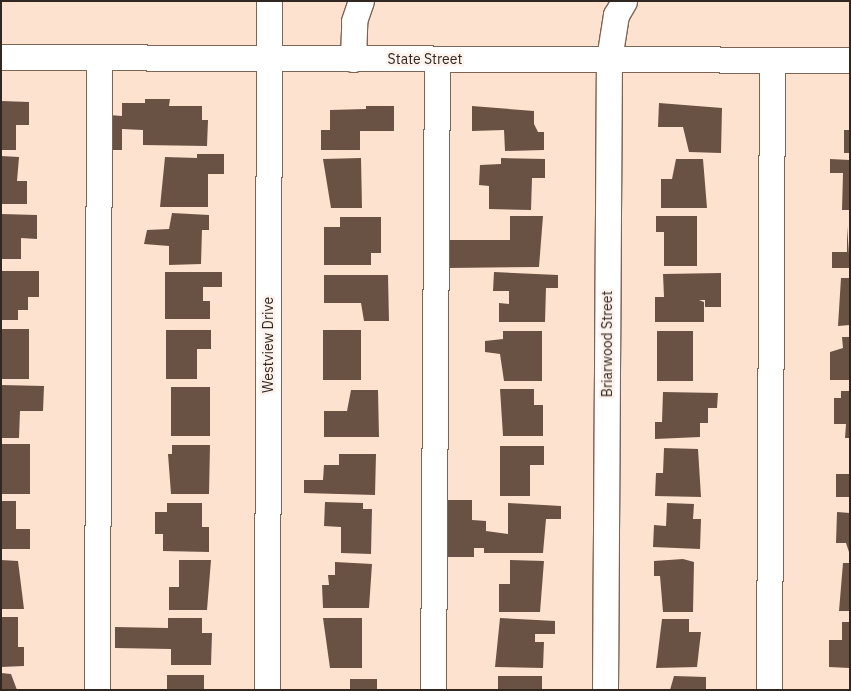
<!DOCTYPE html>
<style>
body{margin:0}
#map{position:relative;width:851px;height:691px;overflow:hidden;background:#fde2d0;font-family:"IBM Plex Sans",sans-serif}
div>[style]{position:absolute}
.building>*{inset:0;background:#695243;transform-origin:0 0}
.roads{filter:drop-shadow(1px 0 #7d6556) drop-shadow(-1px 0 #7d6556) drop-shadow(0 1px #7d6556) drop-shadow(0 -1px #7d6556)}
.minor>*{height:25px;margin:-12.5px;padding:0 12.5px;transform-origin:12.5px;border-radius:12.5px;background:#fff}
span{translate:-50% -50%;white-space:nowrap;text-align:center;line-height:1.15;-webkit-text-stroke:5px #fef3ec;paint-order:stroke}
.street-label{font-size:14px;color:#312720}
.frame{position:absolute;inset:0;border:2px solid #312720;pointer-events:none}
</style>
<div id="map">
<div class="building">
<i style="clip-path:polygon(145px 99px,170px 99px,169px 106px,202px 106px,202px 120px,208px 120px,207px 146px,143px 145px,143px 130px,122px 129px,122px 150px,109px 150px,109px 115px,122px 116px,122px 103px,145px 103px)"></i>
<i style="clip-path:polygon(1px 101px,29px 102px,29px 125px,16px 125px,16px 150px,1px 150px)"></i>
<i style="clip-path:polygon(659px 103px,722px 108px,721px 153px,689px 152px,683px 127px,658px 127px)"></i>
<i style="clip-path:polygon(366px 106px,394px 106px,394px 131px,360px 131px,360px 150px,321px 150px,321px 130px,330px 130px,330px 110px,366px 109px)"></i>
<i style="clip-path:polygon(472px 106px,534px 111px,534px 124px,538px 132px,544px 132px,544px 150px,505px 151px,504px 130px,472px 131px)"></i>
<i style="left:844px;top:130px;width:6px;height:23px"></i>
<i style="clip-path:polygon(197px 154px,224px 154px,224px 174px,208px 174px,208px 207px,160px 207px,165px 157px,197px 158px)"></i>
<i style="clip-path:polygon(1px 156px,19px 157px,17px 181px,27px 181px,27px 204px,1px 204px)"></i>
<i style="clip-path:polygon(361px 158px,362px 208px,331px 208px,323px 159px)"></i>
<i style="clip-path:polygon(501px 158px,545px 159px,545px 178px,532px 178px,531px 210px,489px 209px,489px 186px,479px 185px,480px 165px,501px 164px)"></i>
<i style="clip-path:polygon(676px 159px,703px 159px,707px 208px,661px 208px,661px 179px,672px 179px)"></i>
<i style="clip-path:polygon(830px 159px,850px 160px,850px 210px,842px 210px,843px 173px,830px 173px)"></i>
<i style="clip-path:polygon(172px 213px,209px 215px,209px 230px,202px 230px,201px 264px,169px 265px,169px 246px,144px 244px,147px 230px,169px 229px)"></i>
<i style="clip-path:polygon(1px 214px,37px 215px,37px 239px,21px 238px,21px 259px,1px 259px)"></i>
<i style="clip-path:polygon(510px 216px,543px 216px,539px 267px,447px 268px,447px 240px,510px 240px)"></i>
<i style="clip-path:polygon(656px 216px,697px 216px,697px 266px,664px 266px,664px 232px,656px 232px)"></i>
<i style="clip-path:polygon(340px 217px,381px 217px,381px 253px,371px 253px,371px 265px,324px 265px,324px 227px,340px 227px)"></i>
<i style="clip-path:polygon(847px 226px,850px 268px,832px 268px,832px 252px,847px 252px)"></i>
<i style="clip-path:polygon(1px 271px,39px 271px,39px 297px,28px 297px,28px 310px,18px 310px,18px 320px,1px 320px)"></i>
<i style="clip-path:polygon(165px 272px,222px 272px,222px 287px,203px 287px,203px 301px,210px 301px,210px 319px,165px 319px)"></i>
<i style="clip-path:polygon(494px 272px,558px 275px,558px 288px,546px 288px,545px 322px,499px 322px,499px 303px,509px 304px,509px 291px,493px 291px)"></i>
<i style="clip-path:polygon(721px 273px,721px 307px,705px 307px,705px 300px,699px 300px,704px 302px,704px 322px,655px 322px,655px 297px,664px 297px,663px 274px)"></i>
<i style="clip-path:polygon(324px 275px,388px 275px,389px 321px,364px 321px,361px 303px,324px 303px)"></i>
<i style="clip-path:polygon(841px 278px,850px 278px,850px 325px,838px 326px)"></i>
<i style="left:1px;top:329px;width:28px;height:50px"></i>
<i style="clip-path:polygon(166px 330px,211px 330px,211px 349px,197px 349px,197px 379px,166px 379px)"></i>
<i style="left:323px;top:330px;width:38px;height:50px"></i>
<i style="clip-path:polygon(503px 331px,542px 331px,542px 381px,504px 381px,500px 354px,485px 352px,485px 341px,503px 339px)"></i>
<i style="left:657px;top:331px;width:36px;height:50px"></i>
<i style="clip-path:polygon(842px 337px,850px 337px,850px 380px,830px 380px,830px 352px,843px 348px)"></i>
<i style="clip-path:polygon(1px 385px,44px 386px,43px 411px,20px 411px,19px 438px,1px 438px)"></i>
<i style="left:171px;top:387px;width:39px;height:49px"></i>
<i style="clip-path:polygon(500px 389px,534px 389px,534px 405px,543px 405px,543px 436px,503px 436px)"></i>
<i style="clip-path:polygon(351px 390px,378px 390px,379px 437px,324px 437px,324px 411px,347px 411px)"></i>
<i style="clip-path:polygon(841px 391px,850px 391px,850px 438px,845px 438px,846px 424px,834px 424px,834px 398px,841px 398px)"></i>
<i style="clip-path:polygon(663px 392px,718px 393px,717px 408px,708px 408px,708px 423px,700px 423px,700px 437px,655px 439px,655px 422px,662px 422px)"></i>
<i style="left:1px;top:444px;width:29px;height:50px"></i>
<i style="clip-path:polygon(172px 445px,210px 445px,209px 494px,171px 494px,168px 454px,172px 454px)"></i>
<i style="clip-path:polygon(500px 446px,544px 446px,544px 465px,530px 465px,530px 496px,500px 496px)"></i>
<i style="clip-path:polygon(664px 448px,698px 449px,701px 497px,655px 496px,656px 473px,663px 473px)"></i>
<i style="clip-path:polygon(339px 454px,376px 454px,375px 495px,304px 493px,304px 480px,323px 480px,324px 465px,339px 465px)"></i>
<i style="left:836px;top:474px;width:14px;height:23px"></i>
<i style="clip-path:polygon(448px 500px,472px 500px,472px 520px,486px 521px,486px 531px,508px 534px,508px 503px,561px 506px,561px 519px,546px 519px,543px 553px,484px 553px,484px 548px,474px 548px,474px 557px,445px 557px)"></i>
<i style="clip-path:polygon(1px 501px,16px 501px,16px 529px,30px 529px,30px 549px,1px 549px)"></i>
<i style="clip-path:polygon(325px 502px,363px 503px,363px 509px,372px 509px,371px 554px,341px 553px,341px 527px,324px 526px)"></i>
<i style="clip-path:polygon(167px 503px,202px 503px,202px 527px,209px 527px,209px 552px,163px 551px,163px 534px,155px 534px,155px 512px,167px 512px)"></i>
<i style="clip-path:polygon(667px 503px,694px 504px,693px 519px,701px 519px,700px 549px,653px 547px,654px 525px,666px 526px)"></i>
<i style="clip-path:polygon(837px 512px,850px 513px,850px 555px,846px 543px,836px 543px)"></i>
<i style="clip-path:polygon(683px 559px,694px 562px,693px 612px,663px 612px,660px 576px,654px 576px,654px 561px)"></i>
<i style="clip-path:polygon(1px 560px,18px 561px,24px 609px,1px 609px)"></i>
<i style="clip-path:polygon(179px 560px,211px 560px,207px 610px,169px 610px,169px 587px,179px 587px)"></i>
<i style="clip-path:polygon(510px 560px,544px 561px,540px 612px,499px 612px,499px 584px,510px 584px)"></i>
<i style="clip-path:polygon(335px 562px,372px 564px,369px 608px,323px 608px,322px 585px,329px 585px,328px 575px,335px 575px)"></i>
<i style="clip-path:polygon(843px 563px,850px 563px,850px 611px,839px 611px)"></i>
<i style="clip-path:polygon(1px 617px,18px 617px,18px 647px,24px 647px,24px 666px,1px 667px)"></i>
<i style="clip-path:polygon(168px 618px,202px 618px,202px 633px,212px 633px,211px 665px,171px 665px,171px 649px,115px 648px,115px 627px,168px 628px)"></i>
<i style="clip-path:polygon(323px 618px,362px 618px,362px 668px,330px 668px)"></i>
<i style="clip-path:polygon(500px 618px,555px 621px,555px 634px,535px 634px,535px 642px,544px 642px,543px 668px,495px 667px)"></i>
<i style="clip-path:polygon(662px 619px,689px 619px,689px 632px,701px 632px,697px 667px,656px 668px)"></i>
<i style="clip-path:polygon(842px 622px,850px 622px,850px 668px,829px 667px,829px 640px,842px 640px)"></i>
<i style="clip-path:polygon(1px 673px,11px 674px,17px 690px,1px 690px)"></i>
<i style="left:167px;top:675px;width:37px;height:16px"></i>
<i style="left:542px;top:676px;width:14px;height:44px;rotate:90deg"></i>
<i style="clip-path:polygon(674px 676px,706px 677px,706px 690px,670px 690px)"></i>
<i style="left:377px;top:679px;width:11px;height:27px;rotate:90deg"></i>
</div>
<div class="roads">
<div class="minor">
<i style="left:1px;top:57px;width:849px;rotate:0.2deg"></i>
<i style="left:353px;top:59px;width:38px;rotate:-88deg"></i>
<i style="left:354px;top:21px;width:21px;rotate:-71deg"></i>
<i style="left:97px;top:690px;width:633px;rotate:-89.82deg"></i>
<i style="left:267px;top:690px;width:689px;rotate:-89.83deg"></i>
<i style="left:433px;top:690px;width:631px;rotate:-89.64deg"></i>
<i style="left:605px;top:690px;width:631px;rotate:-89.64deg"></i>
<i style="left:609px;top:59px;width:45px;rotate:-81deg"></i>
<i style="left:616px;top:15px;width:16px;rotate:-60deg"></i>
<i style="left:769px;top:690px;width:630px;rotate:-89.73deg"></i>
</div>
</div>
<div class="street-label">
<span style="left:425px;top:59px">State Street</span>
<span style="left:607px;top:344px;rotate:-90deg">Briarwood Street</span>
<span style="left:268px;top:345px;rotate:-90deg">Westview Drive</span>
</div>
<div class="frame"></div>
</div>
